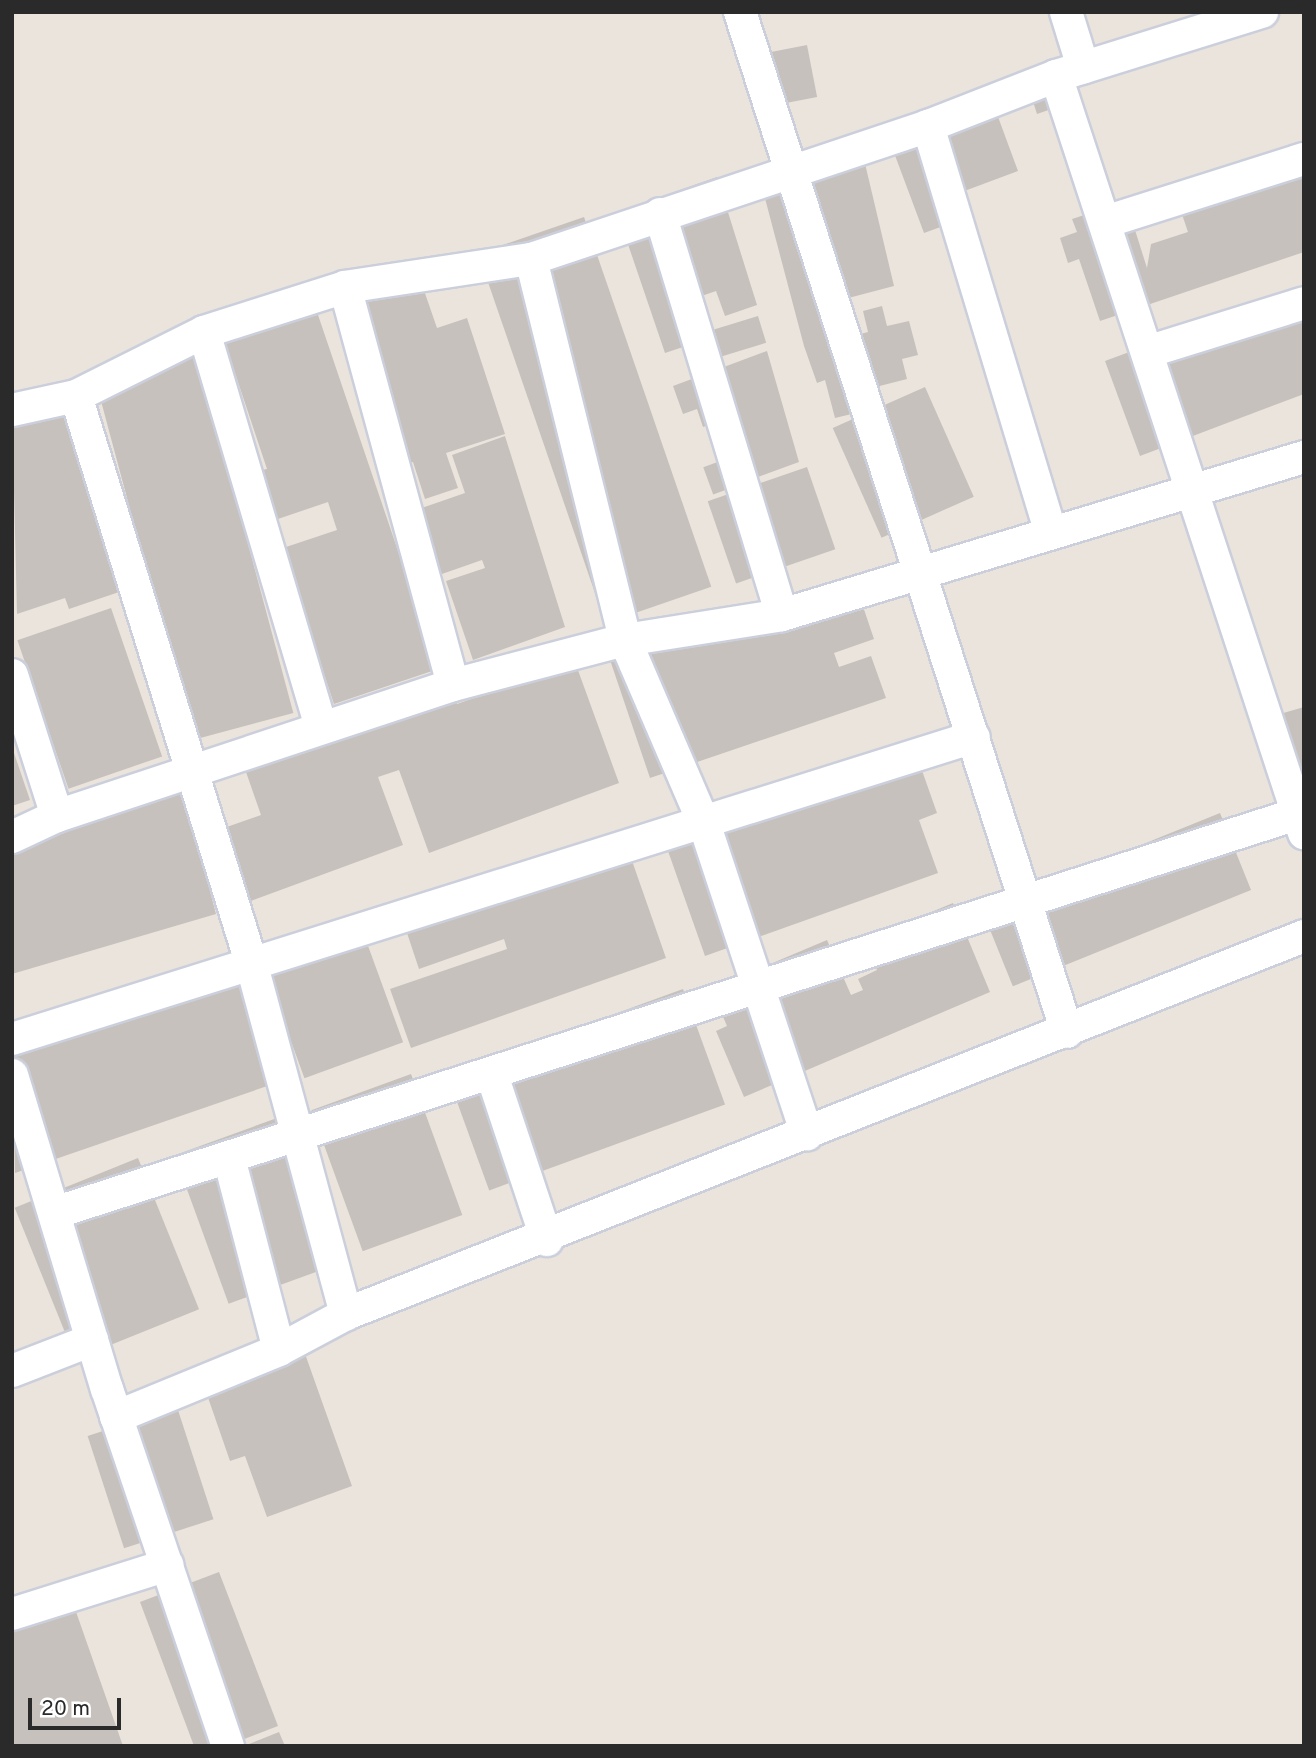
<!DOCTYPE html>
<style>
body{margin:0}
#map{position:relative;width:1316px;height:1758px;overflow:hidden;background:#ebe4dd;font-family:Overpass,sans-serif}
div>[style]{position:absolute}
.building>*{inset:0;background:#c6c1bc;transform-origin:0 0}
.roads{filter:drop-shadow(2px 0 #cbcfdb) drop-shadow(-2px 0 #cbcfdb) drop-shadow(0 2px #cbcfdb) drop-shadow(0 -2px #cbcfdb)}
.minor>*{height:32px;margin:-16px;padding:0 16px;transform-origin:16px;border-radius:16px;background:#fff}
span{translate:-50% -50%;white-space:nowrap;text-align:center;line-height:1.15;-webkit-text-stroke:7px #fff;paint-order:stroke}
.frame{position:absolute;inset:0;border:14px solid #2a2a2a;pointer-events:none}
.scale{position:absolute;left:28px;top:1698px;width:93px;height:32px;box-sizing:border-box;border:4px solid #2a2a2a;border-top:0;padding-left:9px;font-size:21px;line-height:24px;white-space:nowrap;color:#2a2a2a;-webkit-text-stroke:5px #fff;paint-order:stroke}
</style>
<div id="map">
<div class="building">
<i style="left:807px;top:45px;width:53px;height:54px;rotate:79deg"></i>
<i style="clip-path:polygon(1026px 80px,1063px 105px,1037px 114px)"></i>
<i style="clip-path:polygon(987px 87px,1018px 171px,951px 196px,960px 220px,924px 233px,884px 126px)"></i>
<i style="clip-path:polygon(858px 134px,894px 286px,837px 301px,853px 336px,868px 332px,863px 311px,882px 306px,887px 326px,909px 321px,918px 355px,902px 359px,907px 379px,856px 392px,860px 412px,835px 418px,825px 380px,817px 383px,804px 346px,757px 168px)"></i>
<i style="clip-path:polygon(1304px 144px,1304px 252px,1100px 321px,1079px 259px,1068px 263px,1060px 238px,1077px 232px,1072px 219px,1159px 191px,1168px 219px,1135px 230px,1147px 268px,1151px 244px,1188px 232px,1173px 188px)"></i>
<i style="clip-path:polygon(717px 177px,757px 305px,725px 316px,716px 291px,696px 298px,710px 338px,665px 353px,617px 212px)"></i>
<i style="left:584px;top:217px;width:391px;height:112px;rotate:71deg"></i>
<i style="clip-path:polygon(419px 276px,437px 328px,467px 318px,505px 434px,446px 453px,458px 488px,425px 499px,413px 462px,404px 465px,360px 296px)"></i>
<i style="clip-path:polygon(1304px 287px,1304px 394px,1140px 456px,1105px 361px)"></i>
<i style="clip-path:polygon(315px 306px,438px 669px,334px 704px,294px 585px,274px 551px,337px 530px,328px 502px,275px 520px,258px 471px,267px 469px,223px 337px)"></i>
<i style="left:758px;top:316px;width:28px;height:46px;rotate:73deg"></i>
<i style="left:195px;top:346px;width:380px;height:105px;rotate:75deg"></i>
<i style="clip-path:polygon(767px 351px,799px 462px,758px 477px,735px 415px,703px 427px,697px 409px,683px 414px,673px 386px)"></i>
<i style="left:925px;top:387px;width:120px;height:101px;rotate:66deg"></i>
<i style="clip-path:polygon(58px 392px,125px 590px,69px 609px,65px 598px,17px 614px,12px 408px)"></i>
<i style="clip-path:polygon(505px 436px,565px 627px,473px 660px,446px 581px,485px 568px,482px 560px,439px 575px,416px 510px,465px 493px,452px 455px)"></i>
<i style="left:723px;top:460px;width:29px;height:21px;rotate:70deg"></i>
<i style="left:807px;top:467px;width:87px;height:105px;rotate:71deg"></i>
<i style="clip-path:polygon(854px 580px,874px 639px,834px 653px,839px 667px,871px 656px,886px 698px,650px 778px,609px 657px)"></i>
<i style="left:111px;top:608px;width:157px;height:99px;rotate:71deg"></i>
<i style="clip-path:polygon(575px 662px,619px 783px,429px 853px,399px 770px,378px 777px,403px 845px,248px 902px,221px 829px,261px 815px,246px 772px,454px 696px,457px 704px)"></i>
<i style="clip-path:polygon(1304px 707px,1304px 791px,1274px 800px,1270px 783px,1298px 774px,1280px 714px)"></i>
<i style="clip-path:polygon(913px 745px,937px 813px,919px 820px,938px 873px,705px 956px,662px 834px)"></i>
<i style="clip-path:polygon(12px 747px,30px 800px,12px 806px)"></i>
<i style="clip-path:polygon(182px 786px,216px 914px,12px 974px,12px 843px)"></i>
<i style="left:1220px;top:813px;width:83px;height:257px;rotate:68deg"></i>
<i style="clip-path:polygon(623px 835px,666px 958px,411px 1048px,390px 989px,507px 949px,504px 939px,419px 969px,401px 915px)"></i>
<i style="clip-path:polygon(953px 903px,990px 992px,744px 1097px,716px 1031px,727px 1026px,711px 989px,827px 940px,851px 995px,863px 990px,858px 979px,877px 970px,864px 940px)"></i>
<i style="left:359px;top:921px;width:129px;height:105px;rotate:70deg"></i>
<i style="clip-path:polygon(238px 959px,279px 1082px,15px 1173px,12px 1032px)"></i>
<i style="left:683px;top:989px;width:123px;height:251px;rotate:70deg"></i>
<i style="left:411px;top:1074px;width:150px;height:106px;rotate:70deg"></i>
<i style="left:277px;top:1118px;width:158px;height:109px;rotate:70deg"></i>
<i style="left:138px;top:1158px;width:163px;height:133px;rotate:68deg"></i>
<i style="clip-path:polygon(304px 1351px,352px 1486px,267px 1517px,245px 1456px,230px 1461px,204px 1386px)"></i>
<i style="left:177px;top:1407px;width:118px;height:94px;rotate:72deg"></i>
<i style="clip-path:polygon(219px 1572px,278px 1726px,226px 1746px,194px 1746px,140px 1602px)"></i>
<i style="clip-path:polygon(67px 1586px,123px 1746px,12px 1746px,12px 1605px)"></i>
<i style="clip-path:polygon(279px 1732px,285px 1746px,244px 1746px)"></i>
</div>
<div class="roads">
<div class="minor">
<i style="left:740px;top:12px;width:1071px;rotate:72.22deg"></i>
<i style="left:1066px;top:12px;width:58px;rotate:72.8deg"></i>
<i style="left:1056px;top:76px;width:797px;rotate:71.86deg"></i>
<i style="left:928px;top:126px;width:425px;rotate:73.2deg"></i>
<i style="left:660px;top:214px;width:419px;rotate:73.1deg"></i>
<i style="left:1105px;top:222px;width:209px;rotate:-17.6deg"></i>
<i style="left:531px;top:259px;width:392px;rotate:76.1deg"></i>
<i style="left:625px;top:640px;width:199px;rotate:66.7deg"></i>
<i style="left:704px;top:823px;width:328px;rotate:71.7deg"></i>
<i style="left:345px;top:287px;width:412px;rotate:74.8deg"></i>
<i style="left:204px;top:332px;width:412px;rotate:73.5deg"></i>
<i style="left:1147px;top:352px;width:164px;rotate:-17.3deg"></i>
<i style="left:76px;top:396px;width:592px;rotate:72.82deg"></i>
<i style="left:251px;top:962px;width:365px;rotate:74.9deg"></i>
<i style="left:12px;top:410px;width:66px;rotate:-12.3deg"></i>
<i style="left:76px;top:396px;width:143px;rotate:-26.6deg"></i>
<i style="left:204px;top:332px;width:148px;rotate:-17.7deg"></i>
<i style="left:345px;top:287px;width:188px;rotate:-8.6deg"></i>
<i style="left:531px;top:259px;width:419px;rotate:-18.5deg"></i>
<i style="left:928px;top:126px;width:137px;rotate:-21.3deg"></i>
<i style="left:1056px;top:76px;width:216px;rotate:-17.3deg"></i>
<i style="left:12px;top:675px;width:148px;rotate:72.3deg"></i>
<i style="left:12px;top:837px;width:50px;rotate:-25deg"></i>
<i style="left:57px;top:816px;width:417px;rotate:-18.3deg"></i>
<i style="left:453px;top:685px;width:178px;rotate:-14.7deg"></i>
<i style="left:625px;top:640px;width:159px;rotate:-9deg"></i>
<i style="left:782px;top:615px;width:545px;rotate:-16.84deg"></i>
<i style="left:12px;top:1039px;width:1008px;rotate:-17.43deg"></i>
<i style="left:12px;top:1075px;width:328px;rotate:73.2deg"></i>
<i style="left:107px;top:1389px;width:377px;rotate:71.3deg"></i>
<i style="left:492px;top:1075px;width:174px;rotate:71.6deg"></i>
<i style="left:229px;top:1158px;width:198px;rotate:75.4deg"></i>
<i style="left:54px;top:1213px;width:1309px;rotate:-17.8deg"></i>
<i style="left:12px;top:1371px;width:86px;rotate:-21.2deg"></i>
<i style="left:116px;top:1417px;width:176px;rotate:-22.3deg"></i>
<i style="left:279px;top:1350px;width:76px;rotate:-28.2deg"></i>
<i style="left:346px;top:1314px;width:1030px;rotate:-21.53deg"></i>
<i style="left:12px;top:1614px;width:163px;rotate:-17.5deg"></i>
</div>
</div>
<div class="frame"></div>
<div class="scale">20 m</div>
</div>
